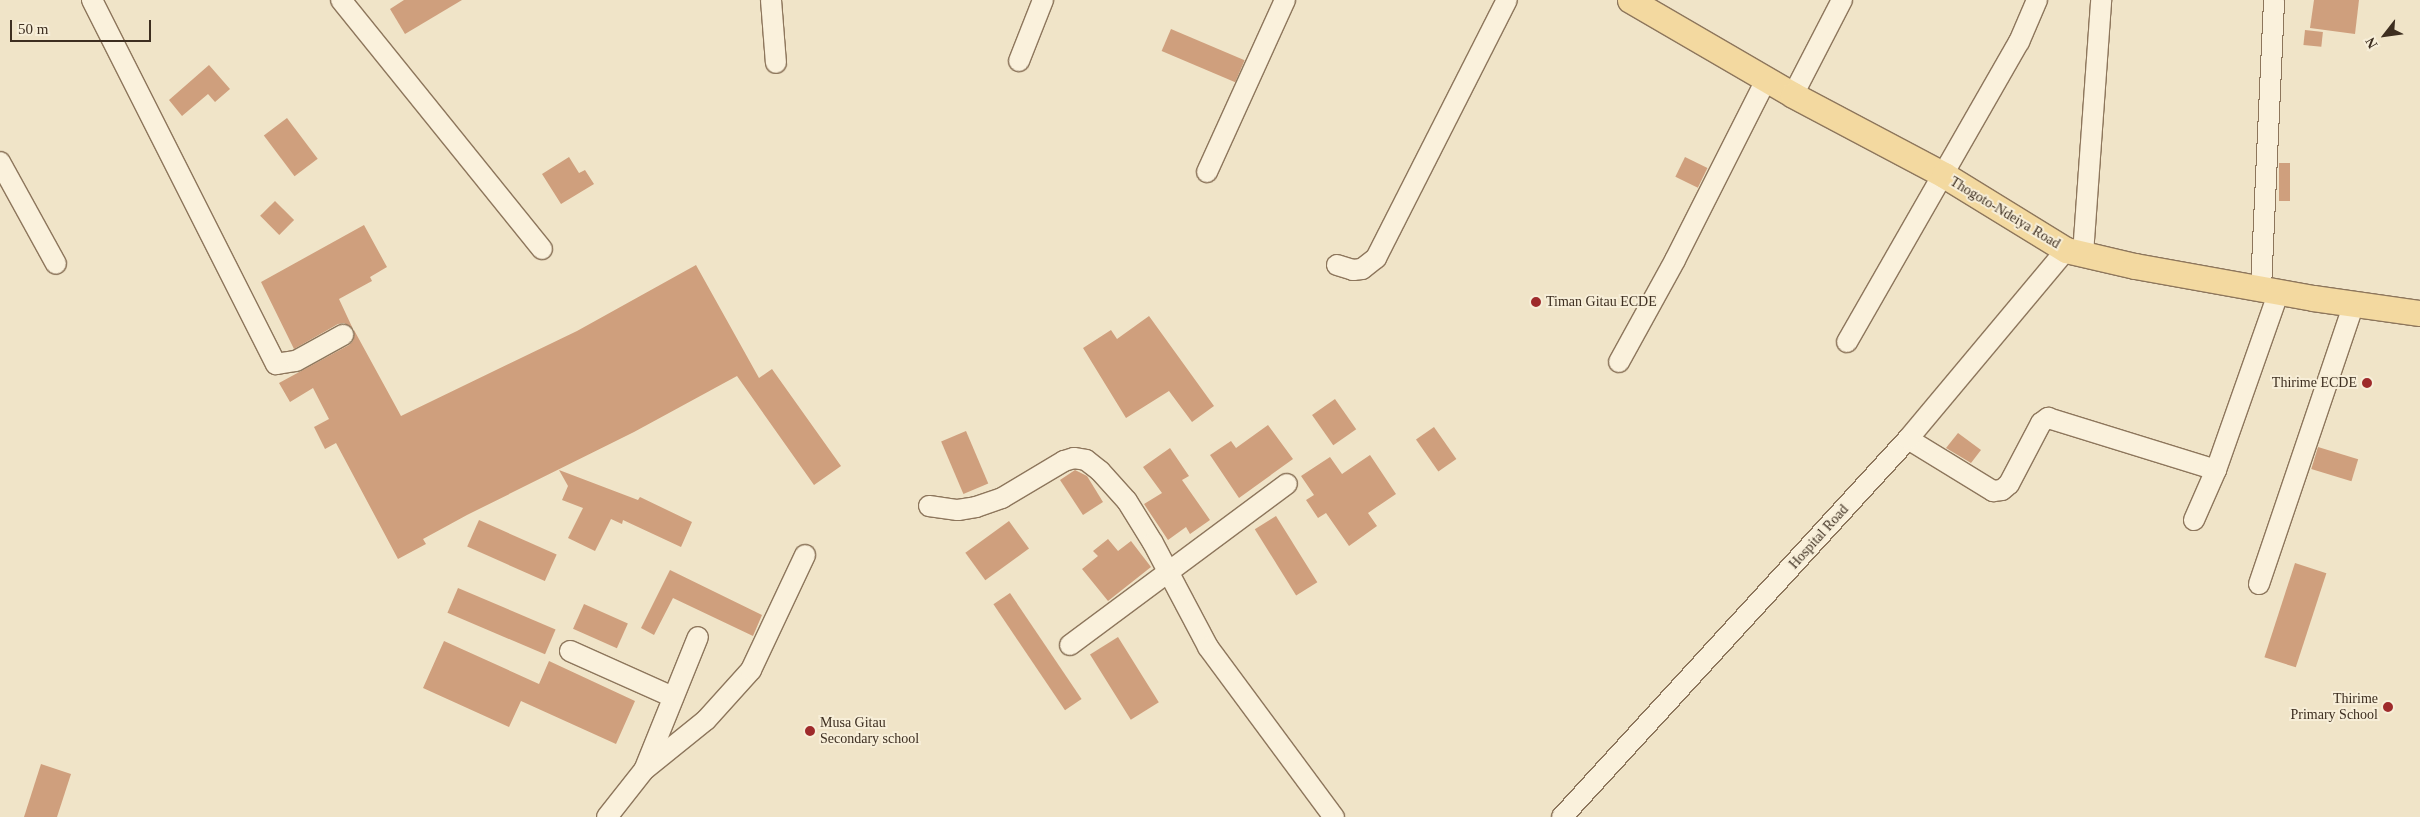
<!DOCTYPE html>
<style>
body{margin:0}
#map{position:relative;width:2420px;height:817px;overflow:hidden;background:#f0e4c8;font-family:"Times New Roman",serif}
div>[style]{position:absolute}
.building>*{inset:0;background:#cf9f7d;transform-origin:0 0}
.roads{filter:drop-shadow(1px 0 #8d765c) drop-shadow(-1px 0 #8d765c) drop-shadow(0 1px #8d765c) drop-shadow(0 -1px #8d765c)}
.minor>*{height:20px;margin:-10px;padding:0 10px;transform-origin:10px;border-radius:10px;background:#faf1dc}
.major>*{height:25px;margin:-12.5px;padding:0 12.5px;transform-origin:12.5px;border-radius:12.5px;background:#f3d9a0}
.dots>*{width:14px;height:14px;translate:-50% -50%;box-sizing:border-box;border:2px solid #f7eed8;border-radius:50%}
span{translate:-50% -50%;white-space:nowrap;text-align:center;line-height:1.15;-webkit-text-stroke:4px #f7eed8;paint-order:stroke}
.street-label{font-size:14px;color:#3d2e20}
.poi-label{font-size:14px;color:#3d2e20}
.left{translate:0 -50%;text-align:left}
.right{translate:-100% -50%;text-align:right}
.north{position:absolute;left:2360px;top:10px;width:50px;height:50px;-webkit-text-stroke:4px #f7eed8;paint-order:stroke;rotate:240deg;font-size:14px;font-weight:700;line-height:20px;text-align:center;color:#3d2e20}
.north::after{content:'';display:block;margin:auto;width:18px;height:22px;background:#3d2e20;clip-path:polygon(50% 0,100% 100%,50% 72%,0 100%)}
.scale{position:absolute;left:10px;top:20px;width:141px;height:22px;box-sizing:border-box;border:2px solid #3d2e20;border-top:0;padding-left:6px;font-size:15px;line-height:18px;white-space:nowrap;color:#3d2e20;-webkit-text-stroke:4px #f7eed8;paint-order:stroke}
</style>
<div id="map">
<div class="building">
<i style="clip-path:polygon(404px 0,462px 0,405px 34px,390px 9px)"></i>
<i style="clip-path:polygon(2314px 0,2359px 0,2355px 34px,2310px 28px)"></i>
<i style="left:1171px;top:29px;width:80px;height:24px;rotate:23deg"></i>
<i style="left:2305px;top:30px;width:18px;height:15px;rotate:6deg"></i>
<i style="clip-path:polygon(209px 65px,230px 89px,215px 102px,208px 94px,182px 116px,169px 100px)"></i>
<i style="left:287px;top:118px;width:51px;height:29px;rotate:53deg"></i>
<i style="clip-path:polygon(569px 157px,579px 173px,585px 170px,594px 184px,561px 204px,542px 174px)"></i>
<i style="left:1685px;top:157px;width:25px;height:22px;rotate:26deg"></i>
<i style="left:2279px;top:163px;width:11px;height:38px"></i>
<i style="left:275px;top:201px;width:27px;height:21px;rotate:45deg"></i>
<i style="clip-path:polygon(364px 225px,387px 267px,370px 277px,372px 281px,339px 299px,353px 329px,344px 323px,338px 324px,294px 349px,261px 282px)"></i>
<i style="clip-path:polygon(696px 265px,759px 378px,772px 369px,841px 466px,814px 485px,737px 376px,634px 432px,467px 515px,423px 539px,426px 544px,398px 559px,336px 443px,325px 449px,314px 427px,329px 419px,313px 388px,290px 402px,279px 383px,349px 345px,353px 341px,354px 330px,401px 416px,577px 331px)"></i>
<i style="clip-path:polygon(1149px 316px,1214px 406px,1192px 422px,1169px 391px,1126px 418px,1083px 348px,1111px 330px,1117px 339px)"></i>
<i style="left:1335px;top:399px;width:37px;height:28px;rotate:55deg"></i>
<i style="clip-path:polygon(1268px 425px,1293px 459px,1239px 498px,1210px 455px,1231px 441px,1236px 448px)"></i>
<i style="left:1434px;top:427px;width:39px;height:22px;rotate:55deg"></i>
<i style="left:966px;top:431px;width:57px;height:27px;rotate:67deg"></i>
<i style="clip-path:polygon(1958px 433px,1981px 450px,1971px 463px,1946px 448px)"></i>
<i style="left:2318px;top:447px;width:42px;height:23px;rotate:17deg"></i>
<i style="clip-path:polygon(1170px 448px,1189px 476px,1182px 480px,1210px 520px,1190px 534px,1186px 527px,1168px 540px,1144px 504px,1162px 493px,1143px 467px)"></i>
<i style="clip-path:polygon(1370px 455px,1396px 494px,1368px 513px,1377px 526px,1349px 546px,1326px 513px,1318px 518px,1306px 500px,1314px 495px,1301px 476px,1330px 457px,1342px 474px)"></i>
<i style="clip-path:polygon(559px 470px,638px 500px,640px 497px,692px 522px,681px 547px,623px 520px,622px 524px,611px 519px,595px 551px,568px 538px,583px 508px,562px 500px,568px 486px)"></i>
<i style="clip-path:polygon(1075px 470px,1087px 476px,1103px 502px,1083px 515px,1060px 480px)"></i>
<i style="left:1276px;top:516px;width:78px;height:25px;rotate:58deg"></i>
<i style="left:479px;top:520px;width:85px;height:29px;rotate:24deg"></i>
<i style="left:1009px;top:521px;width:34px;height:54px;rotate:54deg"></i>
<i style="clip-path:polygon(1108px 539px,1118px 551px,1131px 541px,1151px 567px,1108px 601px,1082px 569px,1098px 556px,1093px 551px)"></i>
<i style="left:2295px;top:563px;width:33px;height:99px;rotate:18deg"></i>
<i style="clip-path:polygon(670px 570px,762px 615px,753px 636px,673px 598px,654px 635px,641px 628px)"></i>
<i style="left:458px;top:588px;width:106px;height:27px;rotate:23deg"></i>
<i style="left:1010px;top:593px;width:128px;height:20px;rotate:56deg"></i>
<i style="left:584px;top:604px;width:48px;height:27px;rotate:24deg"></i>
<i style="left:1118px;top:637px;width:77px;height:33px;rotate:58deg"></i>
<i style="clip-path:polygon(444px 641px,539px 684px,549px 661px,635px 701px,616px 744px,521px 701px,509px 727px,423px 688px)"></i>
<i style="clip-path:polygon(41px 764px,71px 774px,57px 817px,24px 817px)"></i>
</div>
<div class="roads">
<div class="minor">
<i style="left:92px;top:0;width:408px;rotate:63.2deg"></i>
<i style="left:276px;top:364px;width:20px;rotate:-9deg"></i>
<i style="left:296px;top:361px;width:54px;rotate:-29deg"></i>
<i style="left:341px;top:0;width:320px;rotate:51.1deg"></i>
<i style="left:771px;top:0;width:63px;rotate:85.5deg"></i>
<i style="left:1019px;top:61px;width:66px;rotate:-68.5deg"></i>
<i style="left:1793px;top:95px;width:107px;rotate:-62.7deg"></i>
<i style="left:0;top:162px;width:116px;rotate:61.2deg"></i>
<i style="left:1207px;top:172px;width:189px;rotate:-65.6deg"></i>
<i style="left:2083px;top:254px;width:255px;rotate:-85.9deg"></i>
<i style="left:1337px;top:265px;width:17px;rotate:17deg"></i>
<i style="left:1353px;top:270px;width:9px;rotate:-6deg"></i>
<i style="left:1362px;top:269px;width:18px;rotate:-38deg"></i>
<i style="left:1376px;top:258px;width:289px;rotate:-63.1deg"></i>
<i style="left:2261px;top:288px;width:288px;rotate:-87.4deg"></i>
<i style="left:1847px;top:342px;width:346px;rotate:-60.2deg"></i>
<i style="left:2019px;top:42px;width:46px;rotate:-66.8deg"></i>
<i style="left:1619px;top:362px;width:116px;rotate:-61.2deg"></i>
<i style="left:1675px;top:260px;width:202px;rotate:-63.2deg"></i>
<i style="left:1908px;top:439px;width:100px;rotate:31.5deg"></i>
<i style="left:1993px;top:491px;width:9px;rotate:-6deg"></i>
<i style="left:2002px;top:490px;width:9px;rotate:-41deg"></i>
<i style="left:2009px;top:484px;width:69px;rotate:-62.3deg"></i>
<i style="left:2041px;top:423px;width:9px;rotate:-36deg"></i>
<i style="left:2048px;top:418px;width:176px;rotate:17.2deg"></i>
<i style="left:2216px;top:470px;width:190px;rotate:-70.6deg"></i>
<i style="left:929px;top:506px;width:29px;rotate:8deg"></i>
<i style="left:958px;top:510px;width:18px;rotate:-9deg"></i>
<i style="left:976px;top:507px;width:28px;rotate:-19deg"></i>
<i style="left:1002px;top:498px;width:72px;rotate:-30.8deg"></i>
<i style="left:1064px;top:461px;width:10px;rotate:-17deg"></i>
<i style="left:1074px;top:458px;width:12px;rotate:9deg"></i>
<i style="left:1086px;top:460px;width:18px;rotate:38deg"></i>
<i style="left:1100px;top:471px;width:40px;rotate:48deg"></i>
<i style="left:1127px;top:501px;width:49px;rotate:58.2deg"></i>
<i style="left:1153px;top:543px;width:118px;rotate:62.1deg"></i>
<i style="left:1208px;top:647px;width:212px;rotate:53.5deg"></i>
<i style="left:2194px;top:520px;width:55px;rotate:-66.3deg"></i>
<i style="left:2259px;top:584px;width:297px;rotate:-71.3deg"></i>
<i style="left:1070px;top:645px;width:270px;rotate:-36.6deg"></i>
<i style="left:570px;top:651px;width:113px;rotate:24.1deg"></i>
<i style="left:645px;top:768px;width:141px;rotate:-68deg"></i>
<i style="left:607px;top:817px;width:60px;rotate:-51.8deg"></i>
<i style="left:644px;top:770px;width:80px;rotate:-38.9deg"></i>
<i style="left:706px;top:720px;width:67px;rotate:-48deg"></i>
<i style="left:751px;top:670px;width:127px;rotate:-64.8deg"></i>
<i style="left:1562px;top:817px;width:512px;rotate:-47.53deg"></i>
<i style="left:1908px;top:439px;width:246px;rotate:-50.1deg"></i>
</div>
<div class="major">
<i style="left:1630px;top:0;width:189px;rotate:30.2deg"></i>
<i style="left:1793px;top:95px;width:171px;rotate:27.9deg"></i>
<i style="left:1944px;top:175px;width:143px;rotate:31.6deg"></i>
<i style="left:2066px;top:250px;width:71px;rotate:13.1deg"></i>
<i style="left:2135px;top:266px;width:181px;rotate:10.2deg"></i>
<i style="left:2313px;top:298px;width:108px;rotate:8deg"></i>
</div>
</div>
<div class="dots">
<i style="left:1536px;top:302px;background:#9e2a2b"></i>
<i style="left:2367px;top:383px;background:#9e2a2b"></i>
<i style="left:2388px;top:707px;background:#9e2a2b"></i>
<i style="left:810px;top:731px;background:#9e2a2b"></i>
</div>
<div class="street-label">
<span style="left:2005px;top:213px;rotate:31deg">Thogoto-Ndeiya Road</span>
<span style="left:1819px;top:537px;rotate:-48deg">Hospital Road</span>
</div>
<div class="poi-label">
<span class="left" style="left:1546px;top:302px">Timan Gitau ECDE</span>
<span class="right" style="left:2357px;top:383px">Thirime ECDE</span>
<span class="right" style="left:2378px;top:707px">Thirime<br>Primary School</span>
<span class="left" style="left:820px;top:731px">Musa Gitau<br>Secondary school</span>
</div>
<div class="north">N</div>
<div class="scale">50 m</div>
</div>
